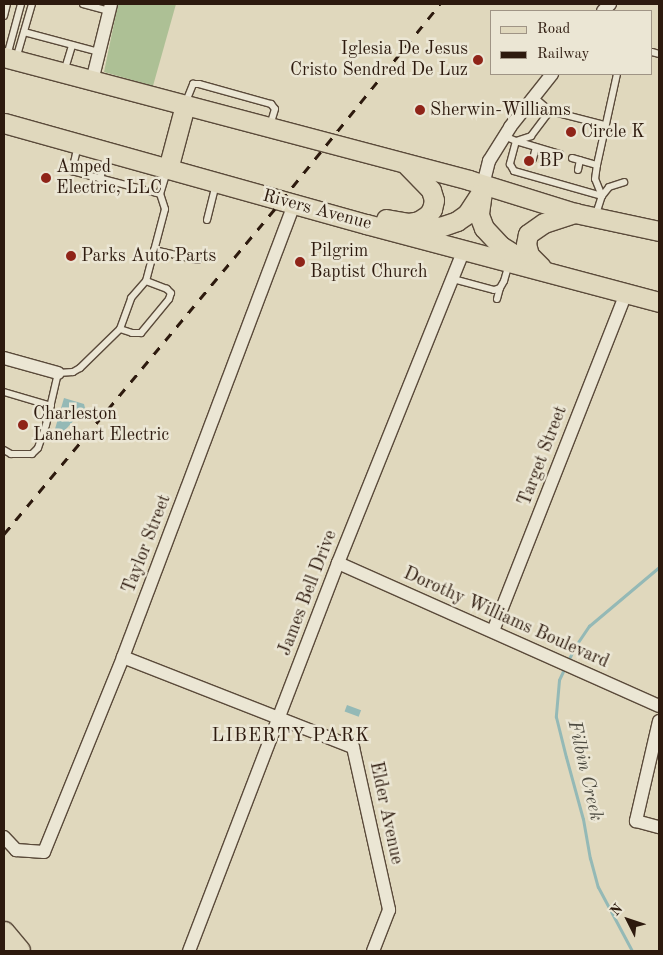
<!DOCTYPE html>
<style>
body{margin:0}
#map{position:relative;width:663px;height:955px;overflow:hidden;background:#e0d8bd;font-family:"Old Standard TT",serif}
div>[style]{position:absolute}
.green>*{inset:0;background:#adc095}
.water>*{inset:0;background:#94b9b6;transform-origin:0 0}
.stream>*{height:3px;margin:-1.5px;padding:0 1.5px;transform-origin:1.5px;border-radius:1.5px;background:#94b9b6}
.roads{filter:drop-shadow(1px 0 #5a4a3a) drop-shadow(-1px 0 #5a4a3a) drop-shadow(0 1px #5a4a3a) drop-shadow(0 -1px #5a4a3a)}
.lane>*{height:6px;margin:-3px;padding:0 3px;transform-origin:3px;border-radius:3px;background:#ebe6d4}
.street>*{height:12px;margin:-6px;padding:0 6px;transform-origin:6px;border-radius:6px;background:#ebe6d4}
.primary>*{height:19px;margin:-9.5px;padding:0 9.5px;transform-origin:9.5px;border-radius:9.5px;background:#e0d8bd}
.highway>*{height:22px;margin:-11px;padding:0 11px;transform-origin:11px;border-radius:11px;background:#e0d8bd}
.rail>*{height:3px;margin-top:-1.5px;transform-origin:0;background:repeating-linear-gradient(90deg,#2d1a0e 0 9px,transparent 0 18px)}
.dots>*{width:14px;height:14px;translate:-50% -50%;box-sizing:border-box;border:2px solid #ebe6d4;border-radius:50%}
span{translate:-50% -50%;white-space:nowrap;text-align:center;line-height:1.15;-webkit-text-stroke:5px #ebe6d4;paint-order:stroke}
.poi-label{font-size:18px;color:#2d1a0e}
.right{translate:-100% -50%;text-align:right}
.left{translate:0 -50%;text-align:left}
.street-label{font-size:18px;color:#2d1a0e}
.neighbourhood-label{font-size:19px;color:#2d1a0e;letter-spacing:1px}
.water-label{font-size:19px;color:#4c4a40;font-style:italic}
.frame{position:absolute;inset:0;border:5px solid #2d1a0e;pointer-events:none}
.legend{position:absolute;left:490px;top:10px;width:162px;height:65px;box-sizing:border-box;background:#ebe6d4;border:1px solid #9f9485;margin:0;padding:6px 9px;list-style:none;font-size:15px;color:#2d1a0e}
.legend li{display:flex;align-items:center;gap:10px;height:25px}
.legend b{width:25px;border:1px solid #9f9485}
.north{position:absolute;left:603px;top:895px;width:50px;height:50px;-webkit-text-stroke:4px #ebe6d4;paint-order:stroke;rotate:311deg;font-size:14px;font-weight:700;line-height:20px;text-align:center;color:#2d1a0e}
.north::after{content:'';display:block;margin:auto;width:18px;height:22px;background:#2d1a0e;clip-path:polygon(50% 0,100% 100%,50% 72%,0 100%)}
</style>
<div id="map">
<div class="green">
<i style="clip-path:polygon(118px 4px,176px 4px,153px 86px,104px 72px)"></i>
</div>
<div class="water">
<i style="clip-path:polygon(64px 398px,84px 404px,85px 408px,58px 438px,55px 436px,55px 429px)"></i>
<i style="left:347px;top:705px;width:15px;height:7px;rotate:20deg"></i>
</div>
<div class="stream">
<i style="left:568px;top:661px;width:14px;rotate:-65deg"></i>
<i style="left:574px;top:648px;width:27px;rotate:-56deg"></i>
<i style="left:589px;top:626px;width:92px;rotate:-40.1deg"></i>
<i style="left:565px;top:667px;width:14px;rotate:115deg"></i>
<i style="left:559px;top:680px;width:37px;rotate:95deg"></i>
<i style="left:556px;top:717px;width:41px;rotate:76deg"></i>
<i style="left:566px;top:757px;width:64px;rotate:74.7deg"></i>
<i style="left:583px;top:819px;width:40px;rotate:80deg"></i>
<i style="left:590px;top:858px;width:30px;rotate:75deg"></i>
<i style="left:598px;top:887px;width:72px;rotate:62deg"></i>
</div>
<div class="roads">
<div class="lane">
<i style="left:83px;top:4px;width:27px;rotate:15deg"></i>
<i style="left:4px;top:16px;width:12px;rotate:-76deg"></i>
<i style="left:24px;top:32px;width:78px;rotate:14.9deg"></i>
<i style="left:652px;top:52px;width:7px;rotate:16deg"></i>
<i style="left:7px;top:56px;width:54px;rotate:-74.9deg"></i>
<i style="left:16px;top:59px;width:57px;rotate:-73.8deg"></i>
<i style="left:64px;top:72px;width:28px;rotate:-73deg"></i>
<i style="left:185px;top:104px;width:22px;rotate:-68deg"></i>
<i style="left:193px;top:84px;width:6px"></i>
<i style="left:199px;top:84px;width:75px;rotate:15.5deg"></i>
<i style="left:271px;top:104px;width:6px;rotate:51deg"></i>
<i style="left:275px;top:109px;width:17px;rotate:107deg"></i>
<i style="left:550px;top:111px;width:57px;rotate:14.3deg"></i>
<i style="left:504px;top:136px;width:13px;rotate:23deg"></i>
<i style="left:516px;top:141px;width:24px;rotate:105deg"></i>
<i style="left:510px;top:164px;width:8px;rotate:60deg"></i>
<i style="left:514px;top:171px;width:91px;rotate:15.9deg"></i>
<i style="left:516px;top:141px;width:16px;rotate:-18deg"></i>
<i style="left:531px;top:136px;width:31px;rotate:-53deg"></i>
<i style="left:550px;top:111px;width:21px;rotate:-139deg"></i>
<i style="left:516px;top:141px;width:46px;rotate:16.5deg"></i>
<i style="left:78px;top:145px;width:27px;rotate:103deg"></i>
<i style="left:72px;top:171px;width:91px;rotate:14.6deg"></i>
<i style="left:160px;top:194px;width:24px;rotate:-73deg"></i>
<i style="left:572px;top:158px;width:26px;rotate:16deg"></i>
<i style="left:533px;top:159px;width:12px;rotate:-76deg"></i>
<i style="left:547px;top:163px;width:12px;rotate:-76deg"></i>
<i style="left:578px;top:170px;width:10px;rotate:-79deg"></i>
<i style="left:100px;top:179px;width:27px;rotate:-75deg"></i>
<i style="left:602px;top:196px;width:18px;rotate:-112deg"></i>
<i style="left:595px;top:179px;width:14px;rotate:-82deg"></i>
<i style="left:597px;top:165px;width:93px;rotate:-77.6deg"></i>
<i style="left:596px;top:214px;width:19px;rotate:-72deg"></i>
<i style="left:602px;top:196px;width:11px;rotate:-52deg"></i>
<i style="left:609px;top:187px;width:16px;rotate:-18deg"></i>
<i style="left:207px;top:220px;width:38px;rotate:-76deg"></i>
<i style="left:154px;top:250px;width:45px;rotate:12.8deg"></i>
<i style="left:453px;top:279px;width:42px;rotate:15deg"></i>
<i style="left:494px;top:290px;width:6px;rotate:-18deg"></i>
<i style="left:500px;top:288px;width:8px;rotate:-60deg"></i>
<i style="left:504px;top:281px;width:19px;rotate:-74deg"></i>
<i style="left:497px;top:299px;width:11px;rotate:-75deg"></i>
<i style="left:120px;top:329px;width:13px;rotate:18deg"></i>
<i style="left:132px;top:333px;width:9px"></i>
<i style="left:141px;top:333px;width:44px;rotate:-50.5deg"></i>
<i style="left:169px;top:299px;width:6px;rotate:-72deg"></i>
<i style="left:171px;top:293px;width:6px;rotate:-135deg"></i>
<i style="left:167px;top:289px;width:22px;rotate:-159deg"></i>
<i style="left:4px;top:392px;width:49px;rotate:16.6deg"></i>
<i style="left:4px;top:450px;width:8px;rotate:30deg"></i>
<i style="left:11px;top:454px;width:21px"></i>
<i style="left:32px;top:454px;width:8px;rotate:-45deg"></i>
<i style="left:38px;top:448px;width:24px;rotate:-71deg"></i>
<i style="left:46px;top:425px;width:53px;rotate:-77deg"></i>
<i style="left:58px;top:373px;width:15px;rotate:-4deg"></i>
<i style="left:73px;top:372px;width:8px;rotate:-30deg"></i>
<i style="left:80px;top:368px;width:56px;rotate:-44.3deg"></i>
<i style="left:120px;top:329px;width:33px;rotate:-70deg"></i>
<i style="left:131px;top:298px;width:23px;rotate:-49deg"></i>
<i style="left:146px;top:281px;width:74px;rotate:-75.2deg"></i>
<i style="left:165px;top:209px;width:16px;rotate:-108deg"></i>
</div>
<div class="street">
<i style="left:603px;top:11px;width:10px;rotate:-45deg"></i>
<i style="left:92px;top:81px;width:79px;rotate:-76.1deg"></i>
<i style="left:483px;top:185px;width:25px;rotate:-76deg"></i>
<i style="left:489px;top:161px;width:40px;rotate:-58deg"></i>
<i style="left:510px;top:127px;width:68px;rotate:-51.6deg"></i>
<i style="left:4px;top:358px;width:56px;rotate:15.5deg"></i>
<i style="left:338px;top:563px;width:351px;rotate:24deg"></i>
<i style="left:493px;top:631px;width:362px;rotate:-68.5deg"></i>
<i style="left:123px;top:657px;width:247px;rotate:21.4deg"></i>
<i style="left:353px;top:747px;width:167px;rotate:77.5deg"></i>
<i style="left:389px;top:910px;width:44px;rotate:111.3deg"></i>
<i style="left:659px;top:721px;width:103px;rotate:103deg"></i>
<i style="left:636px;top:821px;width:24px;rotate:15deg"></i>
<i style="left:4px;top:837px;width:18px;rotate:47deg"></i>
<i style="left:16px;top:850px;width:28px;rotate:4deg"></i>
<i style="left:44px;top:852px;width:210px;rotate:-67.9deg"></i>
<i style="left:123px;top:657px;width:483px;rotate:-69.3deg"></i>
<i style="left:189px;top:951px;width:416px;rotate:-69deg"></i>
<i style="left:338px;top:563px;width:337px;rotate:-68.1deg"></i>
</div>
<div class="primary">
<i style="left:4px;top:57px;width:481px;rotate:14.8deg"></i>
<i style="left:469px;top:180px;width:111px;rotate:17.3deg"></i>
<i style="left:575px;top:213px;width:86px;rotate:12.1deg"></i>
<i style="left:4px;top:123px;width:376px;rotate:15.6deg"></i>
<i style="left:366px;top:224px;width:303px;rotate:14.9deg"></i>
<i style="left:168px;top:169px;width:66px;rotate:-75.1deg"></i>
<i style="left:483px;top:185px;width:30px;rotate:98deg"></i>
<i style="left:479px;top:215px;width:14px;rotate:69deg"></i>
<i style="left:484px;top:228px;width:25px;rotate:47deg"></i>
<i style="left:501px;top:246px;width:25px;rotate:32deg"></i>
<i style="left:386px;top:219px;width:22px;rotate:10deg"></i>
<i style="left:408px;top:223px;width:11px;rotate:-10deg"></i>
<i style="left:419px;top:221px;width:11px;rotate:-34deg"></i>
<i style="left:428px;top:215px;width:7px;rotate:-56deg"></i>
<i style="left:432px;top:209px;width:9px;rotate:-77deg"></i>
<i style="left:434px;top:200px;width:10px;rotate:-107deg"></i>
<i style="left:431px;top:190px;width:35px;rotate:-134deg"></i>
<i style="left:407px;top:228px;width:33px;rotate:-2deg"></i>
<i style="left:440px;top:227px;width:18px;rotate:-19deg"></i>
<i style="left:457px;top:221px;width:12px;rotate:-35deg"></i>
<i style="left:467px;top:214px;width:24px;rotate:-57deg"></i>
<i style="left:541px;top:267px;width:17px;rotate:-135deg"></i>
<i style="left:529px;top:255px;width:11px;rotate:-105deg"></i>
<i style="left:526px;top:244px;width:10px;rotate:-79deg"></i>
<i style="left:528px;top:234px;width:19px;rotate:-35deg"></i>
<i style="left:544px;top:223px;width:33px;rotate:-18deg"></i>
</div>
<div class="highway">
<i style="left:4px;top:933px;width:23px;rotate:50deg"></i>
</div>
</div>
<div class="rail">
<i style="left:4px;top:534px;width:433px;rotate:-50.2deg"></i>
<i style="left:281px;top:201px;width:253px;rotate:-51.1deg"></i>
</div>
<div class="dots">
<i style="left:478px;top:60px;background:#8f2418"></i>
<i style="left:420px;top:110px;background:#8f2418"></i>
<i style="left:571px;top:132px;background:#8f2418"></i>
<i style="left:529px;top:161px;background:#8f2418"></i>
<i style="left:46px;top:178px;background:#8f2418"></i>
<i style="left:71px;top:256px;background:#8f2418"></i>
<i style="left:300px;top:262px;background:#8f2418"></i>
<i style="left:23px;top:425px;background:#8f2418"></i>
</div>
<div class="poi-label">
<span class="right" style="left:468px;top:60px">Iglesia De Jesus<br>Cristo Sendred De Luz</span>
<span class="left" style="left:430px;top:110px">Sherwin-Williams</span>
<span class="left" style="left:581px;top:132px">Circle K</span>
<span class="left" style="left:539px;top:161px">BP</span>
<span class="left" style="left:56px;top:178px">Amped<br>Electric, LLC</span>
<span class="left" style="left:310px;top:262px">Pilgrim<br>Baptist Church</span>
<span class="left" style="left:81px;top:256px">Parks Auto Parts</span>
<span class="left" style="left:33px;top:425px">Charleston<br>Lanehart Electric</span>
</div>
<div class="street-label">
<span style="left:317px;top:210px;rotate:15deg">Rivers Avenue</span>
<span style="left:543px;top:456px;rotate:-69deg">Target Street</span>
<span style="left:147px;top:544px;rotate:-69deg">Taylor Street</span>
<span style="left:308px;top:593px;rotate:-69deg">James Bell Drive</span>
<span style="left:506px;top:618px;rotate:24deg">Dorothy Williams Boulevard</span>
<span style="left:386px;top:813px;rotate:78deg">Elder Avenue</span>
</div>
<div class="neighbourhood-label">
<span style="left:291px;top:737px">LIBERTY PARK</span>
</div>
<div class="water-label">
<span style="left:584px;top:771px;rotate:77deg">Filbin Creek</span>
</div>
<div class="frame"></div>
<ul class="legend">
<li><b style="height:6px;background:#e0d8bd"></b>Road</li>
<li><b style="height:6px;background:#2d1a0e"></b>Railway</li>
</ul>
<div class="north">N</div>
</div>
